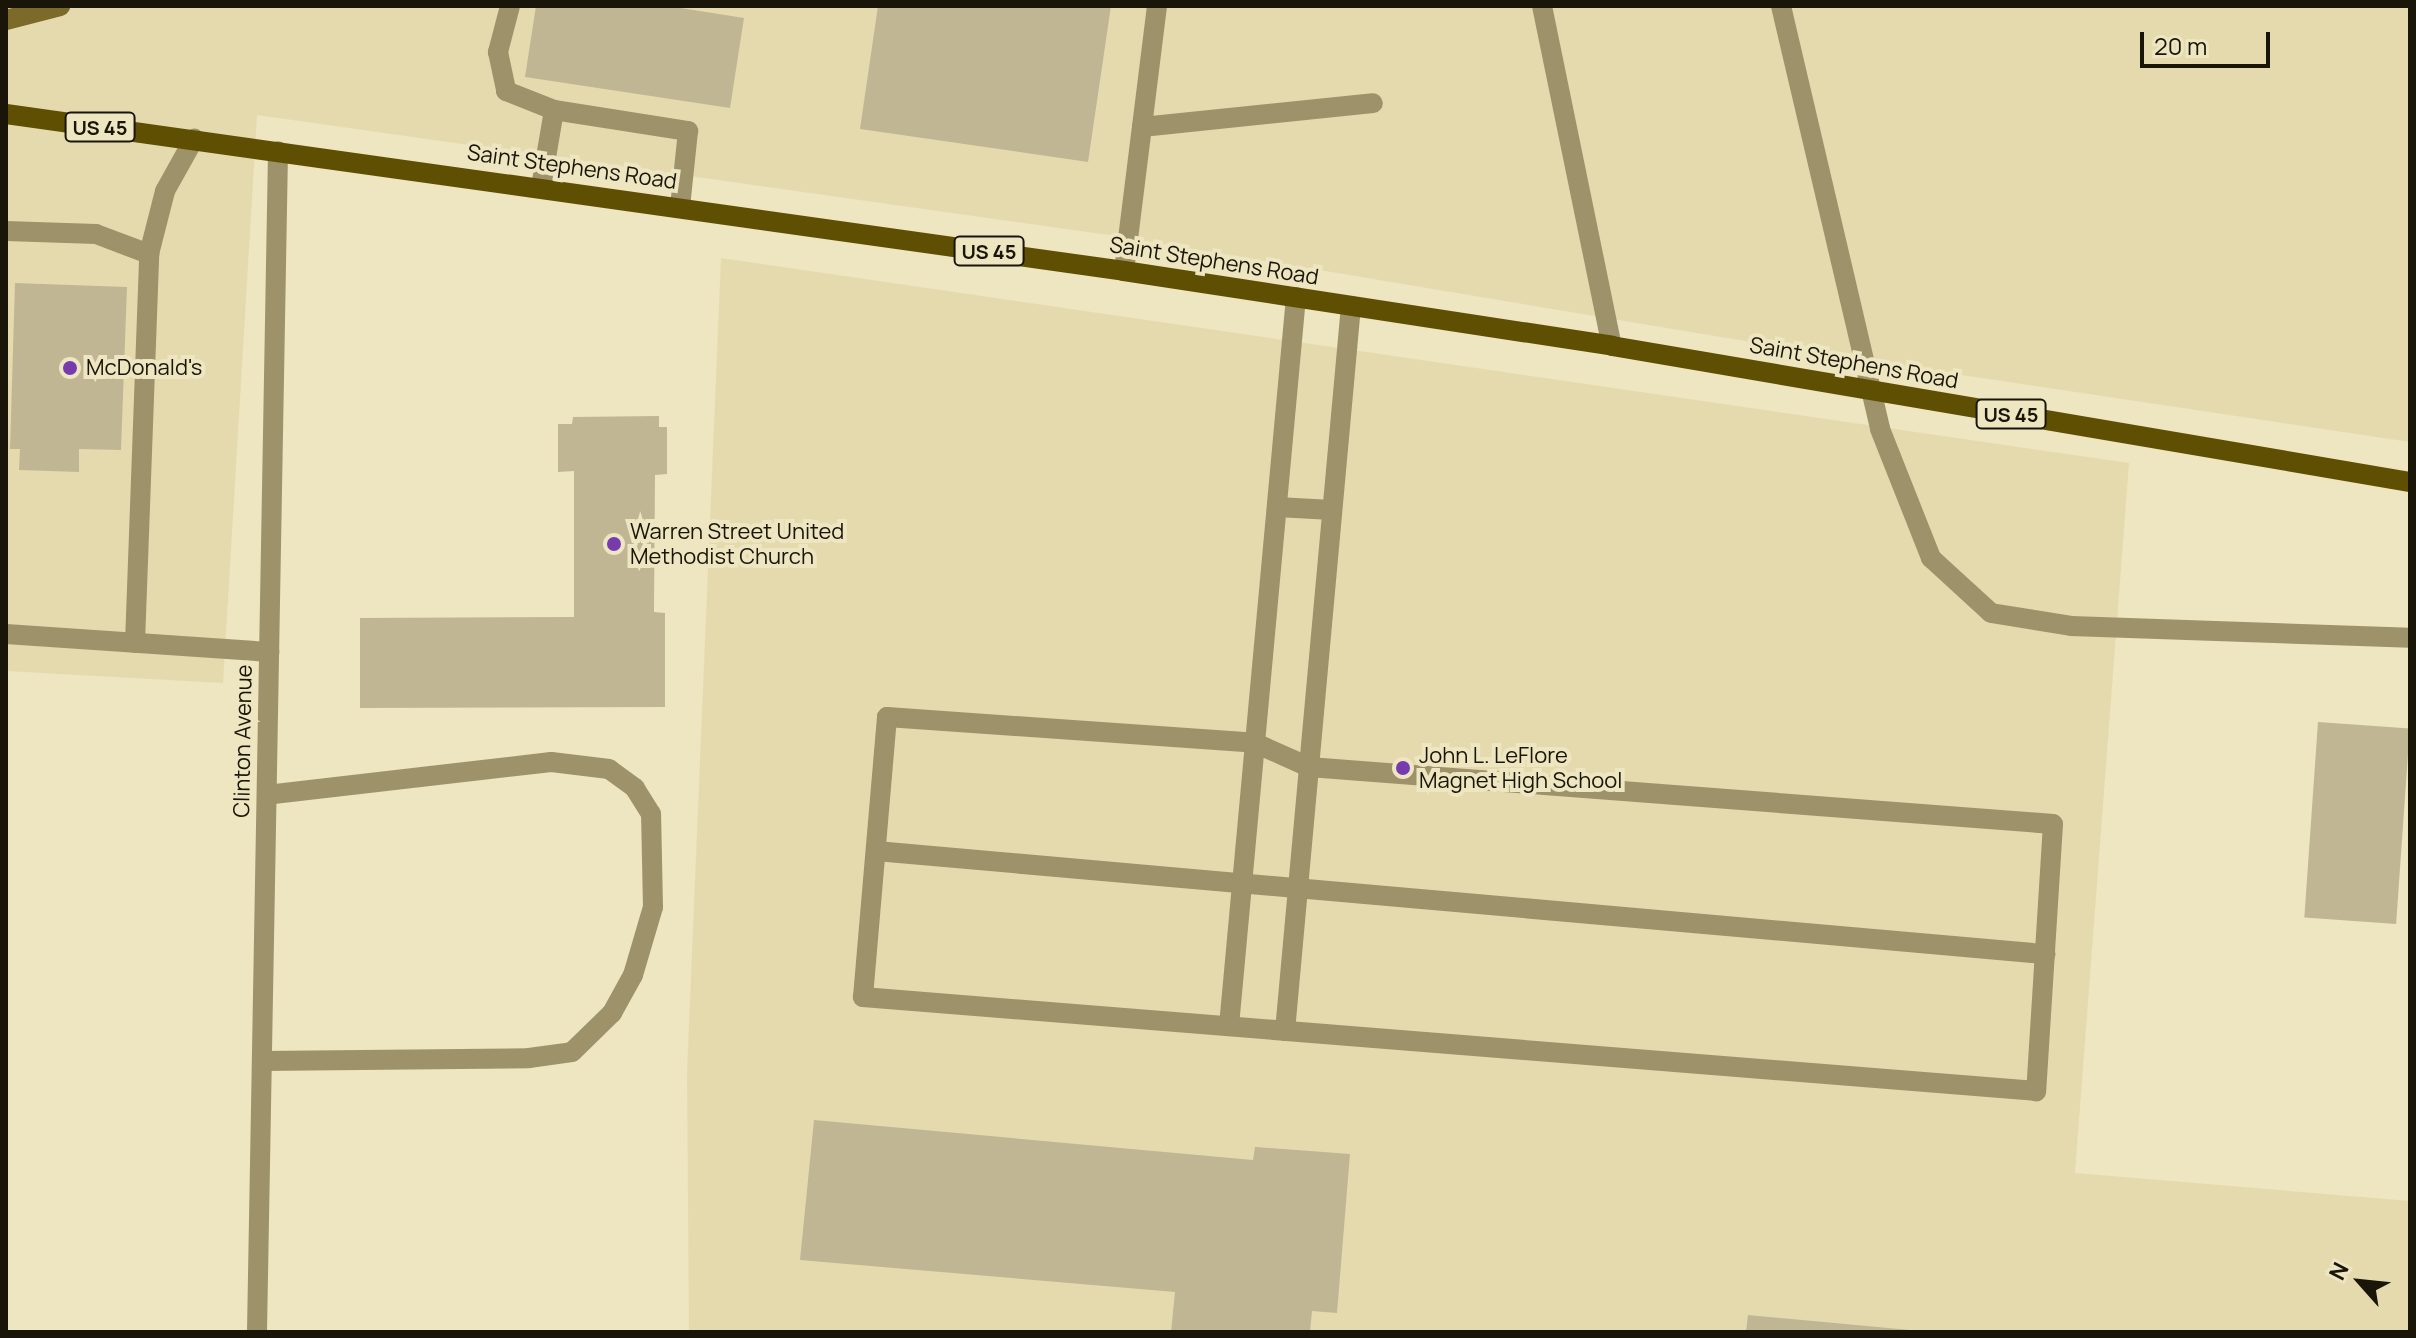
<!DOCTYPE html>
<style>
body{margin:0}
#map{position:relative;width:2416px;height:1338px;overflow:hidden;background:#eee5c1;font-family:Manrope,sans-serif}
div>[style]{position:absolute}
.built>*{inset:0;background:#e5daae}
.building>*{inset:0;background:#c0b694;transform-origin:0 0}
.service>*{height:20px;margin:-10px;padding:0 10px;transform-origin:10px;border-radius:10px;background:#9d926a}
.minor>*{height:20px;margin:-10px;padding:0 10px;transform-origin:10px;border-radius:10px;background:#9d926a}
.secondary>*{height:20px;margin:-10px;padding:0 10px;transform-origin:10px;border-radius:10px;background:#7b6a29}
.primary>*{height:20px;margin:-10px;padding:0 10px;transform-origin:10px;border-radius:10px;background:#5f4f02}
.dots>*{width:22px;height:22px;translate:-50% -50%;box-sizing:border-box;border:4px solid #eee5c1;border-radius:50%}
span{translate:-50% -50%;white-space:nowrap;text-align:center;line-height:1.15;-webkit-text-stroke:8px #eee5c1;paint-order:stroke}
.shield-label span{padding:2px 6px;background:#eee5c1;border:2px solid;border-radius:6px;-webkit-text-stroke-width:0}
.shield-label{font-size:20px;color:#191508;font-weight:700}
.street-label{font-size:22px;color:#191508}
.poi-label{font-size:22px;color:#191508}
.left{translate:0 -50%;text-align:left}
.frame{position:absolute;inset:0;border:8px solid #191508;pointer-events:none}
.north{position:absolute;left:2320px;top:1242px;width:80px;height:80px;-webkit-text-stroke:6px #eee5c1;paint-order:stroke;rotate:297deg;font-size:22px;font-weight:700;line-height:32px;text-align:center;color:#191508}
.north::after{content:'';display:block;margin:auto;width:28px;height:36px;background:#191508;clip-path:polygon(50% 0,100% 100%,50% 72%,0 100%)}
.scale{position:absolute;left:2140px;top:32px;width:130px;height:36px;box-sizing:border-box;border:4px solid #191508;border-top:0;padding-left:10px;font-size:24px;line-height:28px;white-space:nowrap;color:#191508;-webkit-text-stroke:6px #eee5c1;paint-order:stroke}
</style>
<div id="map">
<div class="built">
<i style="clip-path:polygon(6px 6px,2410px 6px,2410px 442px,1841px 357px,1109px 235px,257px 115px,223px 683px,6px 671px)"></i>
<i style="clip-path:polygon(721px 258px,2129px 463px,2075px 1173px,2410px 1201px,2410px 1332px,689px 1332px,687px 1073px)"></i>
</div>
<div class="building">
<i style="clip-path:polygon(536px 6px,668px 6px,744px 18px,730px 108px,525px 77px)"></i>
<i style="clip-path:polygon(878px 6px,1111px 6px,1088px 162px,860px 129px)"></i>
<i style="clip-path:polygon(15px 283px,127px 287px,121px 450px,79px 449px,79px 472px,19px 470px,20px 449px,10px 449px)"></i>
<i style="clip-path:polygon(659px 416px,659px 427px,667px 427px,667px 474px,655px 475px,654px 612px,665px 613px,665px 707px,360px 708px,360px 618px,574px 617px,574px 471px,558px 472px,558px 424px,572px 424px,573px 417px)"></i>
<i style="left:2318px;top:722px;width:92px;height:196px;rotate:4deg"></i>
<i style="clip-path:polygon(814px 1120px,1253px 1160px,1255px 1147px,1350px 1154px,1337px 1313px,1312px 1311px,1310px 1332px,1171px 1332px,1175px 1292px,800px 1260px)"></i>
<i style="clip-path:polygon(1748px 1315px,1910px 1330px,1910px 1332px,1746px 1332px)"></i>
</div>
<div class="service">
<i style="left:510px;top:6px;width:48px;rotate:104.6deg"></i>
<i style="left:498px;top:52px;width:40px;rotate:78deg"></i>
<i style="left:506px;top:91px;width:52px;rotate:21.6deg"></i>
<i style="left:1542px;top:6px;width:347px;rotate:78.4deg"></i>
<i style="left:1781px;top:6px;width:434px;rotate:76.8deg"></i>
<i style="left:1880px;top:429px;width:139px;rotate:68.4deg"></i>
<i style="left:1931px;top:558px;width:81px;rotate:42.5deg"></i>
<i style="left:1991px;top:613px;width:81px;rotate:9.2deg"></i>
<i style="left:2071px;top:626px;width:339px;rotate:2deg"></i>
<i style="left:1142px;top:127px;width:232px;rotate:-5.9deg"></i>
<i style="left:541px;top:187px;width:78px;rotate:-80.4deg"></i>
<i style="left:554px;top:110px;width:136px;rotate:8.9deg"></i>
<i style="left:688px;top:131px;width:76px;rotate:96deg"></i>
<i style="left:6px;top:231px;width:90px;rotate:1.9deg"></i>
<i style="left:96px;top:234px;width:57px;rotate:20.7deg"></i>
<i style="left:1124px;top:271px;width:267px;rotate:-82.9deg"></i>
<i style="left:1277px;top:507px;width:55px;rotate:3.1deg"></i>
<i style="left:6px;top:634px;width:264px;rotate:3.9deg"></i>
<i style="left:135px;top:643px;width:389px;rotate:-87.9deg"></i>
<i style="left:149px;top:254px;width:65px;rotate:-75.7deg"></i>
<i style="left:165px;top:191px;width:60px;rotate:-60.9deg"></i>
<i style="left:887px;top:717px;width:369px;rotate:4deg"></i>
<i style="left:1255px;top:743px;width:59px;rotate:24deg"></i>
<i style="left:1309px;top:767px;width:746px;rotate:4.38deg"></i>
<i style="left:2053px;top:824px;width:268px;rotate:93.6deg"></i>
<i style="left:2036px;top:1091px;width:1177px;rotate:-175.42deg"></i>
<i style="left:863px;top:997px;width:281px;rotate:-85.1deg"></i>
<i style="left:876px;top:851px;width:1174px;rotate:5.04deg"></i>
<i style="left:1229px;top:1026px;width:732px;rotate:-84.75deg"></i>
<i style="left:1285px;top:1031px;width:728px;rotate:-84.8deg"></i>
<i style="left:262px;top:1061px;width:267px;rotate:-0.6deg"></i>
<i style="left:529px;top:1058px;width:43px;rotate:-7.9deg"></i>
<i style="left:572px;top:1052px;width:56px;rotate:-44.3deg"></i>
<i style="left:612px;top:1013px;width:43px;rotate:-61.1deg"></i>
<i style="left:633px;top:975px;width:71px;rotate:-73.6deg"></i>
<i style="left:653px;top:907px;width:93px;rotate:-91.2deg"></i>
<i style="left:651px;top:814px;width:31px;rotate:-122deg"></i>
<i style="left:635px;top:788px;width:32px;rotate:-144deg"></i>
<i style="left:609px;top:769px;width:58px;rotate:-173.1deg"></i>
<i style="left:551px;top:762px;width:286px;rotate:173.4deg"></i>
</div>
<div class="minor">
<i style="left:257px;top:1332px;width:1181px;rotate:-88.98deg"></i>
</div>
<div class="secondary">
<i style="left:6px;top:20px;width:56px;rotate:-14.5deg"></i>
</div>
<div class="primary">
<i style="left:6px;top:114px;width:1129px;rotate:7.99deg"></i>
<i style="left:1124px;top:271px;width:494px;rotate:8.7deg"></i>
<i style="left:1612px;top:346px;width:810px;rotate:9.67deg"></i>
</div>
<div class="dots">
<i style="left:70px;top:368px;background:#783ab0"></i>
<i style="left:614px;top:544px;background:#783ab0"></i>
<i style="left:1403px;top:768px;background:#783ab0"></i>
</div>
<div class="shield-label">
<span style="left:100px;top:127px">US 45</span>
<span style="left:989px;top:251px">US 45</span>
<span style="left:2011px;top:414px">US 45</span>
</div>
<div class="street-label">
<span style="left:572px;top:167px;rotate:8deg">Saint Stephens Road</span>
<span style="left:1214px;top:261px;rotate:9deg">Saint Stephens Road</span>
<span style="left:1854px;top:363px;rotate:10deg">Saint Stephens Road</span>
<span style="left:243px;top:741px;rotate:-89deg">Clinton Avenue</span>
</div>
<div class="poi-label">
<span class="left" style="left:86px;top:368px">McDonald's</span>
<span class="left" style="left:630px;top:544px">Warren Street United<br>Methodist Church</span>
<span class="left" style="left:1419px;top:768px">John L. LeFlore<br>Magnet High School</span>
</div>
<div class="frame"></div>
<div class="north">N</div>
<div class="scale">20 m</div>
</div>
